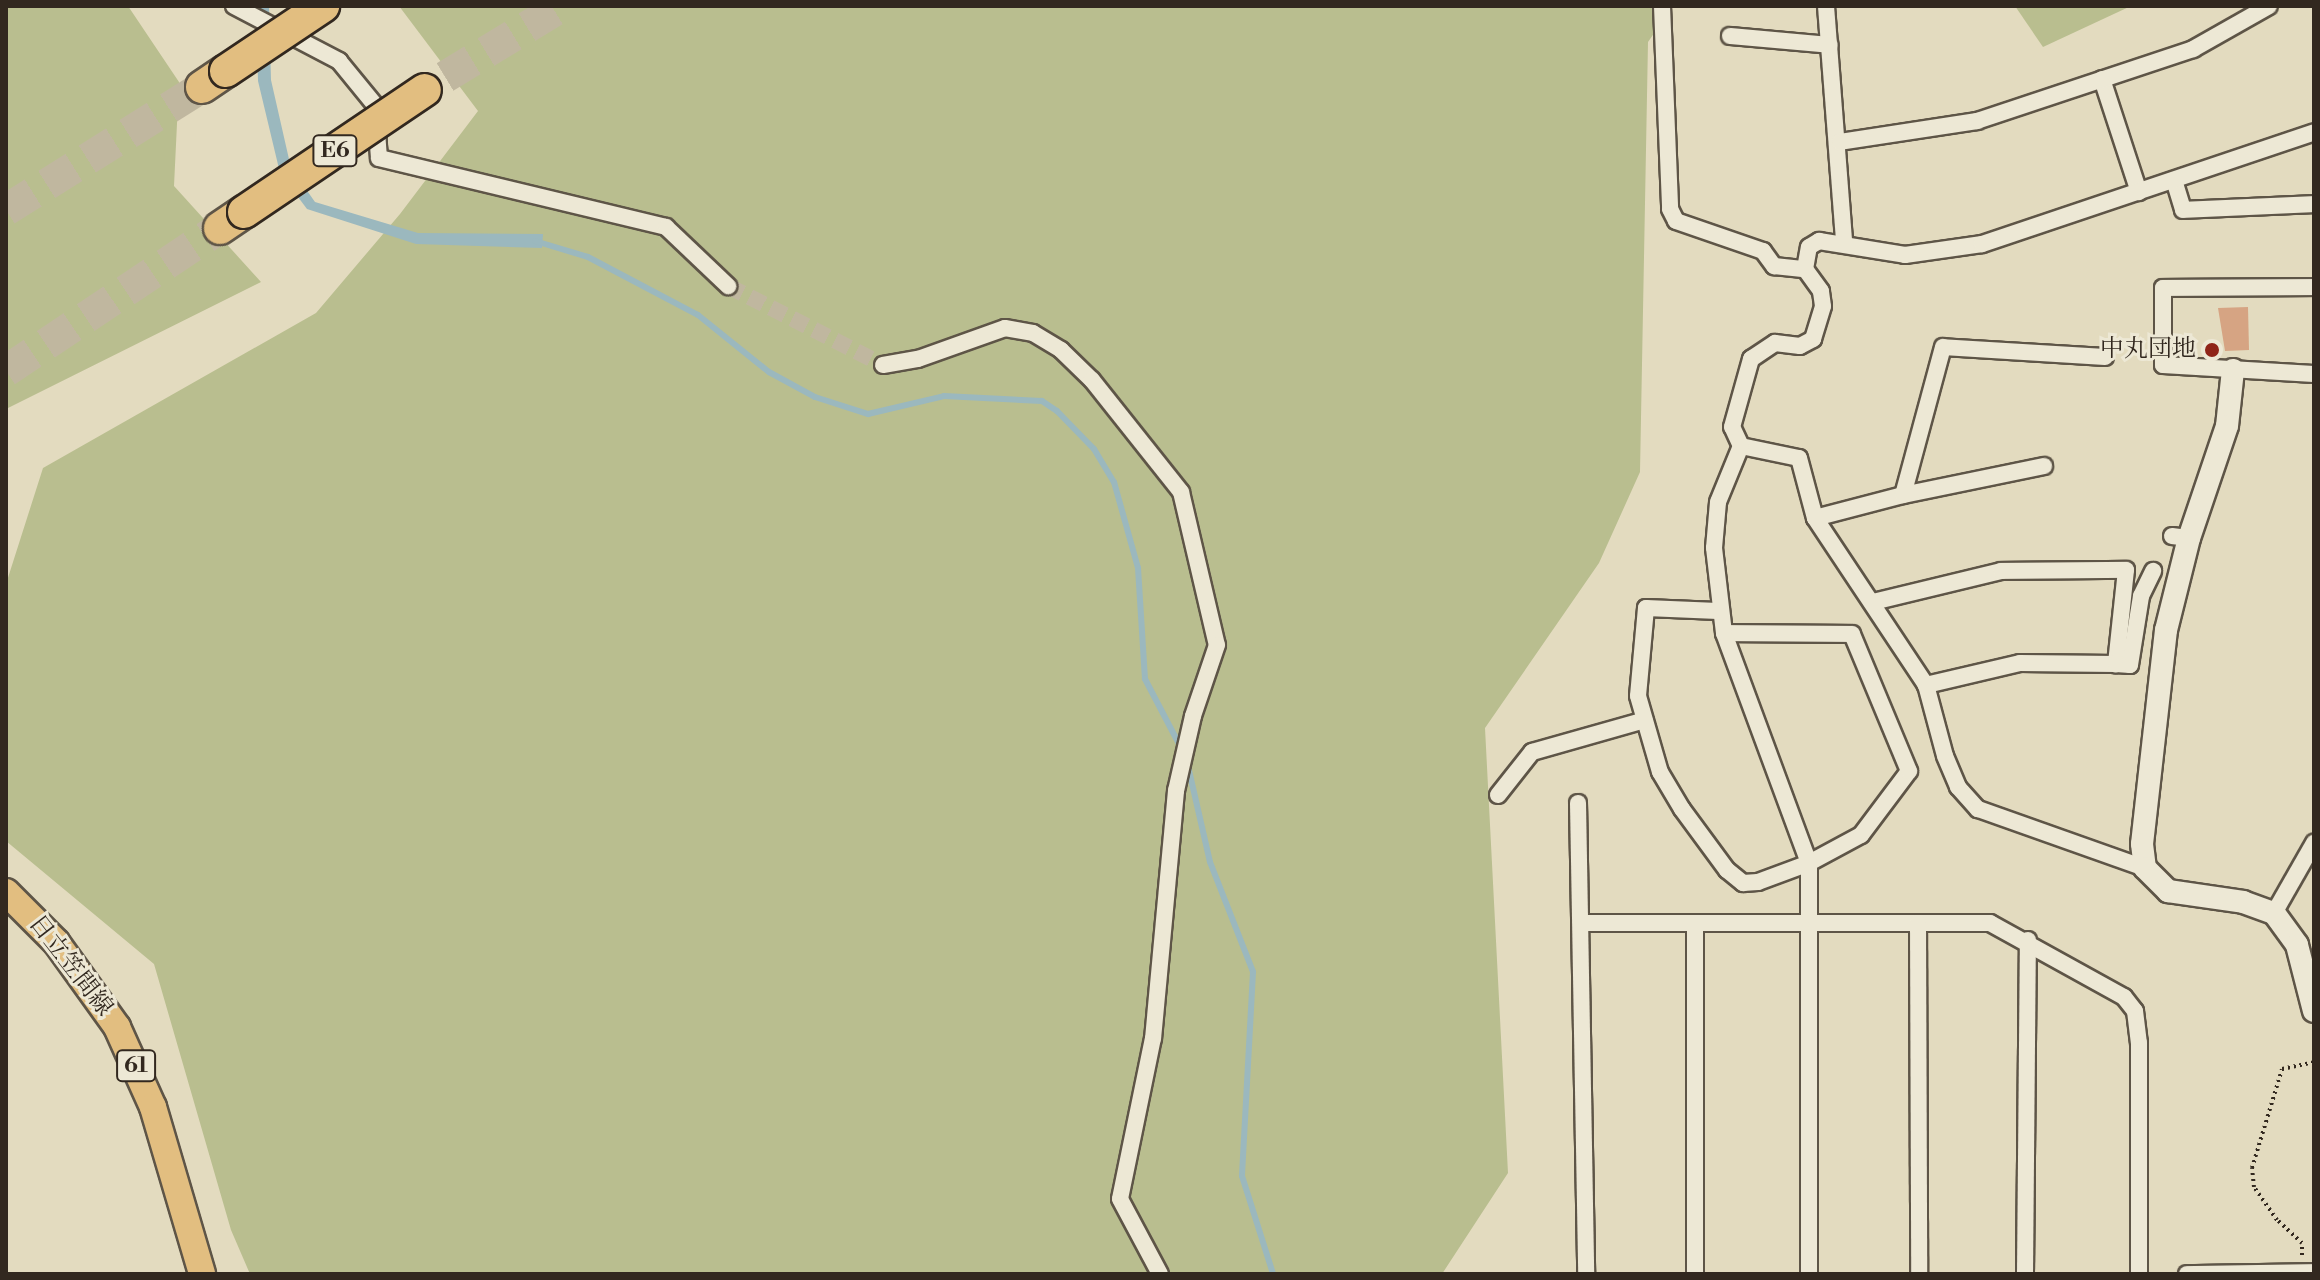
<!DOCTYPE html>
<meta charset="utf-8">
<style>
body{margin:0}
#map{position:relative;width:2320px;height:1280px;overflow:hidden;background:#e3dbbf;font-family:"Libre Bodoni","Noto Serif JP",serif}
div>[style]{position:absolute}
.green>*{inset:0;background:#b9be8f}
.water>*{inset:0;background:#9bb8be}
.stream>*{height:6px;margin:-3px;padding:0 3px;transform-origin:3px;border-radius:3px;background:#9bb8be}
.building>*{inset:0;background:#d6a483}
.minor-tunnel>*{height:16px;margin-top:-8px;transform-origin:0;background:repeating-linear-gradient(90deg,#c0b79f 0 16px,transparent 0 24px)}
.motorway-tunnel>*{height:32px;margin-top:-16px;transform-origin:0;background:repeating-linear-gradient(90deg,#c0b79f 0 32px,transparent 0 48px)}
.path>*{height:4px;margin-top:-2px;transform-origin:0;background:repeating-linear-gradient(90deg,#32281f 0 2px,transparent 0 6px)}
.roads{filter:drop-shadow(2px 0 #5e5547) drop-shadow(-2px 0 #5e5547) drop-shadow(0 2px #5e5547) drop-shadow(0 -2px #5e5547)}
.minor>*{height:16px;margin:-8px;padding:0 8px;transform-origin:8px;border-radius:8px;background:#ede8d5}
.tertiary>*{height:22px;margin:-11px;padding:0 11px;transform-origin:11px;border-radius:11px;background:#ede8d5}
.primary>*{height:26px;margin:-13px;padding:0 13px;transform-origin:13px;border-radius:13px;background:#e2be80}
.motorway>*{height:32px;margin:-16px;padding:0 16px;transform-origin:16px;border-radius:16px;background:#e2be80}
.bridges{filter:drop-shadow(2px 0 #32281f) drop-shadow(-2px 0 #32281f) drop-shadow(0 2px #32281f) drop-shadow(0 -2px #32281f)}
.motorway-bridge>*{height:32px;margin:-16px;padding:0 16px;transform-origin:16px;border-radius:16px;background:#e2be80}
.dots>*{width:22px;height:22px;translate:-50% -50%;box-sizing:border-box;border:4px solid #ede8d5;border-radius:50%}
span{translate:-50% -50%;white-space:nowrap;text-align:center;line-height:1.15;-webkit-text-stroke:6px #ede8d5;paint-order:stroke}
.shield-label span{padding:2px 6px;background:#ede8d5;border:2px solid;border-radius:6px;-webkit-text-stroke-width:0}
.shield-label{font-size:22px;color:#32281f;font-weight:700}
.poi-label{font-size:24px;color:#32281f}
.right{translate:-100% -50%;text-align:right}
.street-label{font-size:24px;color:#32281f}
.frame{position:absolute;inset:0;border:8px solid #32281f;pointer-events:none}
</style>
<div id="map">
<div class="green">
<i style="clip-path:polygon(6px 6px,128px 6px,179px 82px,174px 186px,261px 282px,6px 409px)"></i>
<i style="clip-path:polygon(399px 6px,1673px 6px,1648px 42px,1640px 472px,1599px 563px,1485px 728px,1508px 1173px,1442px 1274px,250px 1274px,231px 1230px,154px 964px,6px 841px,6px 584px,43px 468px,316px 313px,400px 214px,478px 111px)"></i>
<i style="clip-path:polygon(2015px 6px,2131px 6px,2043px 47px)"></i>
</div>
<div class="water">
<i style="clip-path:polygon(256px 6px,269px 6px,271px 80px,291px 168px,315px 202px,418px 233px,543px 234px,542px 248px,416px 244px,307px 209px,280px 173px,258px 81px)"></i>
</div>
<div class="stream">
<i style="left:535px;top:241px;width:55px;rotate:16.8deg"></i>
<i style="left:588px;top:257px;width:124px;rotate:27.8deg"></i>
<i style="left:698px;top:315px;width:91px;rotate:38.8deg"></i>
<i style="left:769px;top:372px;width:52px;rotate:28.5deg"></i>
<i style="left:815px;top:397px;width:56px;rotate:17.8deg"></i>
<i style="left:868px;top:414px;width:78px;rotate:-13.3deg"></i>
<i style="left:944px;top:396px;width:98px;rotate:2.9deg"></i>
<i style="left:1042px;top:401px;width:18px;rotate:34deg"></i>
<i style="left:1057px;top:411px;width:53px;rotate:45.8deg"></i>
<i style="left:1094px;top:449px;width:39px;rotate:59deg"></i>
<i style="left:1114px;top:482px;width:89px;rotate:74.4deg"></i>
<i style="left:1138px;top:568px;width:111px;rotate:86.4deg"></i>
<i style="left:1145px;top:679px;width:78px;rotate:62.4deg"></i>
<i style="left:1188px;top:766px;width:98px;rotate:77.1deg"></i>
<i style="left:1210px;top:862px;width:118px;rotate:68.6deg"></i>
<i style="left:1253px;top:972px;width:204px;rotate:93.1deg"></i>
<i style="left:1242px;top:1176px;width:103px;rotate:72.4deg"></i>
</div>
<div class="building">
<i style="clip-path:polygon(2248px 307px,2249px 350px,2225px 351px,2218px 308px)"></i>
</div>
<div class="minor-tunnel">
<i style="left:728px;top:286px;width:174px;rotate:27deg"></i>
</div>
<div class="motorway-tunnel">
<i style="left:445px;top:77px;width:137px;rotate:-31.3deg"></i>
<i style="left:6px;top:210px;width:231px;rotate:-32.1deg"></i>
<i style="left:6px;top:371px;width:257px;rotate:-33.8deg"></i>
</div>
<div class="path">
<i style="left:2302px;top:1255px;width:12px;rotate:-90deg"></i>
<i style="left:2302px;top:1243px;width:34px;rotate:-137deg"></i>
<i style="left:2277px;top:1220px;width:40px;rotate:-124.9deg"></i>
<i style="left:2254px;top:1187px;width:19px;rotate:-96deg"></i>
<i style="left:2252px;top:1168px;width:103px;rotate:-73.1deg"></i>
<i style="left:2282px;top:1069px;width:33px;rotate:-12deg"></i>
</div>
<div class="roads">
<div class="minor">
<i style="left:234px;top:6px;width:119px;rotate:27.6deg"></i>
<i style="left:339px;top:61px;width:57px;rotate:50.7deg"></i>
<i style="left:375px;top:105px;width:53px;rotate:85.7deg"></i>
<i style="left:379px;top:158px;width:295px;rotate:13.5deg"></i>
<i style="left:666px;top:227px;width:86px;rotate:43.6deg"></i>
<i style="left:1662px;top:6px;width:203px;rotate:87.7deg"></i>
<i style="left:1670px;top:209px;width:13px;rotate:63deg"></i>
<i style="left:1676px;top:221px;width:92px;rotate:19deg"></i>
<i style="left:1763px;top:251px;width:19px;rotate:54deg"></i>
<i style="left:1774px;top:266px;width:31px;rotate:6deg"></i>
<i style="left:1826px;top:6px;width:237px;rotate:85.6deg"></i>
<i style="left:1730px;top:36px;width:100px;rotate:5.1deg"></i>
<i style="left:2102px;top:79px;width:119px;rotate:71.9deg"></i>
<i style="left:1840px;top:142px;width:139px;rotate:-8.7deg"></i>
<i style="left:1977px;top:121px;width:228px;rotate:-18.4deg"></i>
<i style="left:2193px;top:49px;width:87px;rotate:-29.5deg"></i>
<i style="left:2174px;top:180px;width:31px;rotate:73deg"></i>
<i style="left:2183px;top:210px;width:131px;rotate:-2.6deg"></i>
<i style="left:2314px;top:287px;width:151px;rotate:179.6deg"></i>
<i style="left:2163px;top:288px;width:77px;rotate:90deg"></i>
<i style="left:2163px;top:365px;width:151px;rotate:3.4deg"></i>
<i style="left:2105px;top:357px;width:162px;rotate:-176.5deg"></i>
<i style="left:1943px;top:347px;width:153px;rotate:105.1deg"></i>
<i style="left:1903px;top:495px;width:91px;rotate:165.4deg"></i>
<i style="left:1815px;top:518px;width:201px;rotate:56.4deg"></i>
<i style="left:1926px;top:685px;width:73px;rotate:75deg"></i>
<i style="left:1945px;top:756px;width:34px;rotate:67deg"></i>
<i style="left:1958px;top:787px;width:30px;rotate:48deg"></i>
<i style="left:1978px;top:809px;width:177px;rotate:19.5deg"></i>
<i style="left:883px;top:365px;width:36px;rotate:-10deg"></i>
<i style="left:918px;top:359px;width:92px;rotate:-19.6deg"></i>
<i style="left:1005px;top:328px;width:28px;rotate:10deg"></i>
<i style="left:1033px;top:333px;width:33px;rotate:31deg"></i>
<i style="left:1061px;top:350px;width:43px;rotate:44.1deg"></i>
<i style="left:1092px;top:380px;width:143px;rotate:51.5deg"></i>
<i style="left:1181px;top:492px;width:157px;rotate:76.8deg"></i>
<i style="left:1217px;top:645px;width:75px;rotate:108.7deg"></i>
<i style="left:1193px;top:716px;width:77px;rotate:102.8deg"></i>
<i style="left:1176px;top:791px;width:248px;rotate:95.3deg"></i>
<i style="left:1153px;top:1038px;width:164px;rotate:101.6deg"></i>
<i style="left:1120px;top:1199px;width:85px;rotate:61.9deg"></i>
<i style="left:1741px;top:446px;width:59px;rotate:11.7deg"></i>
<i style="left:1799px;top:458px;width:62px;rotate:75.1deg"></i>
<i style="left:1903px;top:495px;width:144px;rotate:-11.6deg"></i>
<i style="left:2172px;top:536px;width:17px;rotate:7deg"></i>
<i style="left:1873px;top:602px;width:132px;rotate:-13.6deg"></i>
<i style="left:2001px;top:571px;width:125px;rotate:-0.5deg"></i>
<i style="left:2126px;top:570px;width:95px;rotate:96.1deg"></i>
<i style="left:2116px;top:664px;width:96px;rotate:-179.4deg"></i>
<i style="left:2020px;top:663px;width:97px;rotate:166.8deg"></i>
<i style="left:1718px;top:611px;width:72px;rotate:-177.6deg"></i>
<i style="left:1646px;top:608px;width:88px;rotate:95.2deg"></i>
<i style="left:1638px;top:696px;width:79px;rotate:73.9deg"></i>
<i style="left:1660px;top:772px;width:43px;rotate:59.3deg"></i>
<i style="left:1682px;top:809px;width:76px;rotate:53.6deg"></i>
<i style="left:1727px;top:870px;width:21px;rotate:39deg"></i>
<i style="left:1743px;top:883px;width:15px;rotate:-4deg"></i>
<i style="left:1758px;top:882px;width:54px;rotate:-20.4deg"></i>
<i style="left:1809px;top:863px;width:59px;rotate:-28.3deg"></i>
<i style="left:1861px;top:835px;width:80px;rotate:-53.1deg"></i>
<i style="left:1909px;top:771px;width:148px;rotate:-112.6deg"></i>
<i style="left:1852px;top:634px;width:128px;rotate:-179.6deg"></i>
<i style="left:2116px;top:664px;width:14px;rotate:4deg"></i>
<i style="left:2130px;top:665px;width:70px;rotate:-80.9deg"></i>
<i style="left:2141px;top:596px;width:28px;rotate:-64deg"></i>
<i style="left:1498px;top:795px;width:55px;rotate:-51.7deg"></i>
<i style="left:1532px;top:752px;width:117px;rotate:-15.8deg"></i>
<i style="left:1578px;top:803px;width:471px;rotate:89deg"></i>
<i style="left:2274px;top:913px;width:81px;rotate:-60.3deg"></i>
<i style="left:1581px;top:923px;width:409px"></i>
<i style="left:1990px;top:923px;width:153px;rotate:28.9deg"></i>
<i style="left:2124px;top:997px;width:18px;rotate:52deg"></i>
<i style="left:2135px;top:1011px;width:32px;rotate:83deg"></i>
<i style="left:2139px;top:1043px;width:231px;rotate:90deg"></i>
<i style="left:1918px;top:923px;width:351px;rotate:89.8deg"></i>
<i style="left:1695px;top:1274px;width:349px;rotate:-90deg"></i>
<i style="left:1809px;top:1274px;width:411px;rotate:-90deg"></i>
<i style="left:1809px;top:863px;width:245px;rotate:-110.3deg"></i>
<i style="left:1724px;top:633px;width:86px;rotate:-96.7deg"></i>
<i style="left:1714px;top:548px;width:46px;rotate:-85deg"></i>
<i style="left:1718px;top:502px;width:61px;rotate:-67.7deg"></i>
<i style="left:1741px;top:446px;width:21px;rotate:-115deg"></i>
<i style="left:1732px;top:427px;width:71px;rotate:-74.4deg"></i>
<i style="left:1751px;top:359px;width:29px;rotate:-34deg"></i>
<i style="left:1775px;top:343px;width:25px;rotate:7deg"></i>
<i style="left:1800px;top:346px;width:15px;rotate:-28deg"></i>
<i style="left:1813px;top:339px;width:34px;rotate:-73deg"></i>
<i style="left:1823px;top:306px;width:15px;rotate:-98deg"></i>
<i style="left:1821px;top:291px;width:27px;rotate:-126deg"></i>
<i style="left:1805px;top:269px;width:22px;rotate:-80deg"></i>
<i style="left:1809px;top:247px;width:12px;rotate:-31deg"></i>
<i style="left:1819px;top:241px;width:87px;rotate:9.2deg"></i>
<i style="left:1905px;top:255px;width:78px;rotate:-8.1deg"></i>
<i style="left:1982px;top:244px;width:350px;rotate:-18.6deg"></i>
<i style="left:2025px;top:1274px;width:334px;rotate:-89.5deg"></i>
<i style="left:2187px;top:1274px;width:127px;rotate:-0.9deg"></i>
</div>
<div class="tertiary">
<i style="left:2233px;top:370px;width:56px;rotate:96.1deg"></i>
<i style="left:2227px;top:426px;width:118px;rotate:108.7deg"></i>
<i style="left:2189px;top:538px;width:95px;rotate:104deg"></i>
<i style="left:2166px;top:630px;width:215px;rotate:96.4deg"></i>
<i style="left:2142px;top:844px;width:24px;rotate:83deg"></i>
<i style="left:2145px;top:868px;width:33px;rotate:45deg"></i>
<i style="left:2168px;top:891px;width:76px;rotate:8.3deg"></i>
<i style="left:2243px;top:902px;width:33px;rotate:20deg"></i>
<i style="left:2274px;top:913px;width:39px;rotate:54deg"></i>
<i style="left:2297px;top:945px;width:68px;rotate:75.6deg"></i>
</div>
<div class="primary">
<i style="left:6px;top:892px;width:71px;rotate:45deg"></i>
<i style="left:56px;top:942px;width:105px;rotate:54.3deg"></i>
<i style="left:117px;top:1027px;width:88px;rotate:65.8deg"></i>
<i style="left:153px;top:1107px;width:174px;rotate:73.6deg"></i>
</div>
<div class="motorway">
<i style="left:202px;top:87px;width:29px;rotate:-34deg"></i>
<i style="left:220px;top:228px;width:29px;rotate:-34deg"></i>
</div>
</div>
<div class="bridges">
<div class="motorway-bridge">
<i style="left:226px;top:71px;width:117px;rotate:-33.8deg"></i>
<i style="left:244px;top:212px;width:218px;rotate:-34deg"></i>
</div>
</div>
<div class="dots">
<i style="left:2212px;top:350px;background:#8f2418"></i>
</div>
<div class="shield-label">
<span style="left:335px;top:151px">E6</span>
<span style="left:136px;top:1066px">61</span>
</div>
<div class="poi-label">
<span class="right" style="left:2196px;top:350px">中丸団地</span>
</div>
<div class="street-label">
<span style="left:70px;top:966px;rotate:52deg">日立笠間線</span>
</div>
<div class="frame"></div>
</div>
